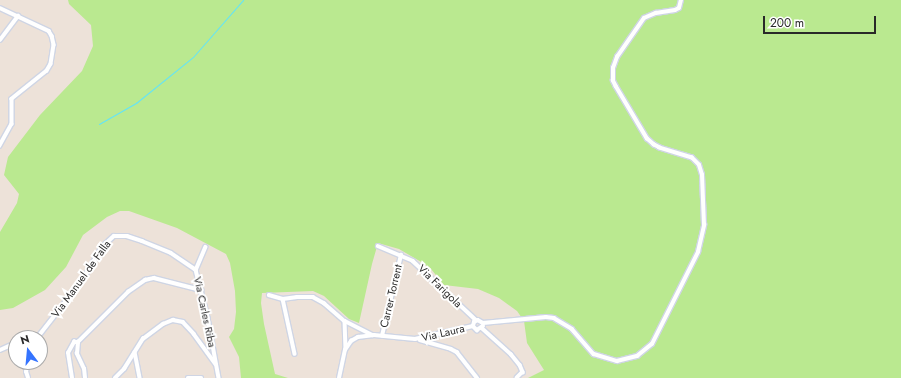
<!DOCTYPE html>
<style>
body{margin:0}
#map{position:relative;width:901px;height:378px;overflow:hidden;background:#ede2d9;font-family:Jost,sans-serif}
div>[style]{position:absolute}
.green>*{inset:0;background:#bae990}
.stream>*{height:1px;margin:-0.5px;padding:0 0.5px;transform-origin:0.5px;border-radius:0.5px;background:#62e4f9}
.roads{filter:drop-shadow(1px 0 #cfd5e4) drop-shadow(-1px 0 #cfd5e4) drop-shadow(0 1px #cfd5e4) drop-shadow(0 -1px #cfd5e4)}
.street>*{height:3.5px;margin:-1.75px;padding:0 1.75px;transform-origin:1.75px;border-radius:1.75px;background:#fff}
span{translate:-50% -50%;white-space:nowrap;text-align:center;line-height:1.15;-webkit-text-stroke:4px #fff;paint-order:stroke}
.street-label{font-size:11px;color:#292929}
.north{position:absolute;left:8px;top:330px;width:40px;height:40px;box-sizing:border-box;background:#fff;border:1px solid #a9a9a9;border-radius:50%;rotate:344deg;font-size:11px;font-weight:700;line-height:16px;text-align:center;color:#292929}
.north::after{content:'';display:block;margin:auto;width:14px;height:18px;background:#3574ff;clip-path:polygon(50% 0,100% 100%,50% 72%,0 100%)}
.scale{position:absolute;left:763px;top:16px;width:113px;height:18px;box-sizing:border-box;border:2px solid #292929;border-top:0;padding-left:5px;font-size:12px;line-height:14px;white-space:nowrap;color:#292929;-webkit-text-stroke:3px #fff;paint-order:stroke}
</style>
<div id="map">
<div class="green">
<i style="clip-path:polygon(68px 0,901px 0,901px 378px,528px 378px,544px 370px,527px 343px,524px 321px,517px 311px,499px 298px,478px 289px,444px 285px,431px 269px,423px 263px,399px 249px,378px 243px,372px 264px,359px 323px,349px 319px,324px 296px,313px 291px,262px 293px,261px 303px,264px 324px,275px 374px,288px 378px,241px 378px,239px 357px,229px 337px,234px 329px,236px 312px,235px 291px,230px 263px,226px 254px,177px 228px,129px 211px,120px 211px,107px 217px,83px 235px,66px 267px,45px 290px,13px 308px,0 310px,0 232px,17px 203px,19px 194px,4px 175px,8px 157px,40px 115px,82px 71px,93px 46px,91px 25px,69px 4px)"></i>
</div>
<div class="stream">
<i style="left:99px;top:124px;width:43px;rotate:-29.6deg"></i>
<i style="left:136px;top:103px;width:73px;rotate:-38.9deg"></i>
<i style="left:193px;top:57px;width:76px;rotate:-48.7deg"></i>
</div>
<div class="roads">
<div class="street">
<i style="left:0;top:8px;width:54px;rotate:25.1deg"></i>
<i style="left:49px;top:31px;width:6px;rotate:59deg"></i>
<i style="left:52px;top:36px;width:9px;rotate:77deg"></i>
<i style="left:54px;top:45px;width:19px;rotate:99deg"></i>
<i style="left:51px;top:64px;width:8px;rotate:120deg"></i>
<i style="left:47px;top:71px;width:45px;rotate:141.3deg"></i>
<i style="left:12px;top:99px;width:25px;rotate:90deg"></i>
<i style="left:12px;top:124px;width:25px;rotate:119deg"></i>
<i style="left:0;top:40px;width:30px;rotate:-53deg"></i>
<i style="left:378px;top:246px;width:38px;rotate:23deg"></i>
<i style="left:413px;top:261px;width:86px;rotate:43.1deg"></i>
<i style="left:206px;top:247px;width:25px;rotate:113deg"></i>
<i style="left:196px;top:270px;width:49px;rotate:76deg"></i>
<i style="left:208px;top:318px;width:61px;rotate:79.6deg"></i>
<i style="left:269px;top:295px;width:15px;rotate:16deg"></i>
<i style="left:283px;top:299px;width:14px;rotate:-8deg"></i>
<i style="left:297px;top:297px;width:16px"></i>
<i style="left:313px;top:297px;width:13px;rotate:29deg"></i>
<i style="left:324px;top:303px;width:28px;rotate:41deg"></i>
<i style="left:345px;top:321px;width:31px;rotate:27deg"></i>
<i style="left:283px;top:299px;width:56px;rotate:77.7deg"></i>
<i style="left:345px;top:321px;width:26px;rotate:88deg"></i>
<i style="left:483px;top:323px;width:63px;rotate:-5.4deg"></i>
<i style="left:546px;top:317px;width:8px;rotate:7deg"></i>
<i style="left:554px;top:318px;width:21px;rotate:31deg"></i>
<i style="left:572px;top:329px;width:33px;rotate:49deg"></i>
<i style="left:594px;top:354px;width:24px;rotate:17deg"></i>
<i style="left:617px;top:361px;width:21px;rotate:-14deg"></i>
<i style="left:637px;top:356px;width:19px;rotate:-39deg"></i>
<i style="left:652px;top:344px;width:103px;rotate:-63.4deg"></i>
<i style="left:698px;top:252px;width:28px;rotate:-77deg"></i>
<i style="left:704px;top:225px;width:50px;rotate:-92.3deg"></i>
<i style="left:702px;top:175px;width:10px;rotate:-107deg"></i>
<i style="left:699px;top:165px;width:10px;rotate:-135deg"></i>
<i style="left:692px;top:158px;width:34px;rotate:-163deg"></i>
<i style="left:660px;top:148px;width:7px;rotate:-153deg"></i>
<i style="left:654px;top:145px;width:9px;rotate:-139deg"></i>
<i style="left:647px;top:139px;width:61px;rotate:-120.8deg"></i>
<i style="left:616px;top:87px;width:7px;rotate:-117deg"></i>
<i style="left:613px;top:81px;width:13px;rotate:-90deg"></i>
<i style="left:613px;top:68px;width:12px;rotate:-70deg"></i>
<i style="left:617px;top:57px;width:47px;rotate:-55.3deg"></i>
<i style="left:644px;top:18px;width:13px;rotate:-23deg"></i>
<i style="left:656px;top:13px;width:19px;rotate:-9deg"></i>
<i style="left:675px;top:10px;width:4px;rotate:-27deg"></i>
<i style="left:679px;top:8px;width:8px;rotate:-76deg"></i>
<i style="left:473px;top:326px;width:6px;rotate:45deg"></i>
<i style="left:477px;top:330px;width:7px;rotate:-34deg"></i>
<i style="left:473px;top:326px;width:4px;rotate:-76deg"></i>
<i style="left:474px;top:322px;width:4px;rotate:-27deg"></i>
<i style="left:478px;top:320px;width:6px;rotate:31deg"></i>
<i style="left:482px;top:328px;width:39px;rotate:42deg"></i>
<i style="left:511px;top:354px;width:14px;rotate:51deg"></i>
<i style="left:520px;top:365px;width:8px;rotate:67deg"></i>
<i style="left:523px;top:372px;width:8px;rotate:135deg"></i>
<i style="left:382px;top:336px;width:83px;rotate:-76.8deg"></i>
<i style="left:28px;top:338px;width:10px;rotate:-11deg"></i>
<i style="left:37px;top:338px;width:76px;rotate:-51.9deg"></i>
<i style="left:84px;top:278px;width:36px;rotate:-60deg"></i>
<i style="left:102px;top:247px;width:16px;rotate:-43deg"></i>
<i style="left:114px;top:236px;width:13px"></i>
<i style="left:127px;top:236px;width:16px;rotate:18deg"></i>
<i style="left:142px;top:241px;width:31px;rotate:22deg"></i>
<i style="left:171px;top:253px;width:30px;rotate:34deg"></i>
<i style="left:420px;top:340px;width:32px;rotate:16deg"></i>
<i style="left:451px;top:349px;width:7px;rotate:27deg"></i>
<i style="left:457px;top:352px;width:33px;rotate:52deg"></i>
<i style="left:0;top:350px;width:17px;rotate:-24deg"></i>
<i style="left:135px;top:352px;width:26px;rotate:79deg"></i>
<i style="left:28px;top:378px;width:6px;rotate:-108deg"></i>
<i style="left:26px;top:372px;width:10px;rotate:-79deg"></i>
<i style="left:72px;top:378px;width:25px;rotate:-99deg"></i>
<i style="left:68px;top:353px;width:13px;rotate:-61deg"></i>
<i style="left:74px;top:342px;width:4px"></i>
<i style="left:85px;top:378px;width:9px;rotate:-96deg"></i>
<i style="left:84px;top:369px;width:17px;rotate:-115deg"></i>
<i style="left:77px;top:354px;width:12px;rotate:-85deg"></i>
<i style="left:78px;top:342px;width:71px;rotate:-45deg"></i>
<i style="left:128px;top:292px;width:21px;rotate:-35deg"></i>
<i style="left:145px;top:280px;width:9px;rotate:-13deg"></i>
<i style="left:154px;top:278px;width:49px;rotate:14.3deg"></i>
<i style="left:115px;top:378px;width:13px;rotate:-45deg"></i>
<i style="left:124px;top:369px;width:36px;rotate:-58deg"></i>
<i style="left:143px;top:339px;width:25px;rotate:-37deg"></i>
<i style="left:163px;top:324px;width:11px;rotate:-22deg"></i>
<i style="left:173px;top:320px;width:10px;rotate:11deg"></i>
<i style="left:183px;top:322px;width:16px;rotate:47deg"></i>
<i style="left:194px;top:334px;width:37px;rotate:54deg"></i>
<i style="left:188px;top:378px;width:13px"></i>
<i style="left:339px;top:378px;width:29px;rotate:-78deg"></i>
<i style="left:345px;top:350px;width:11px;rotate:-56deg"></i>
<i style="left:351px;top:341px;width:8px;rotate:-30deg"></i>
<i style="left:358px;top:337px;width:16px;rotate:-7deg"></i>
<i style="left:374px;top:335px;width:41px;rotate:5.6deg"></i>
<i style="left:415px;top:339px;width:59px;rotate:-12.6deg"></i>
</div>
</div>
<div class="street-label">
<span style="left:81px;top:279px;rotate:-54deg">Via Manuel de Falla</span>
<span style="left:440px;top:286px;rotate:44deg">Via Farigola</span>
<span style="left:391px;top:296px;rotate:-77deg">Carrer Torrent</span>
<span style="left:205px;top:312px;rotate:78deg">Via Carles Riba</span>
<span style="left:443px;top:333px;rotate:-13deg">Via Laura</span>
</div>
<div class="north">N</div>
<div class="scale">200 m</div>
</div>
